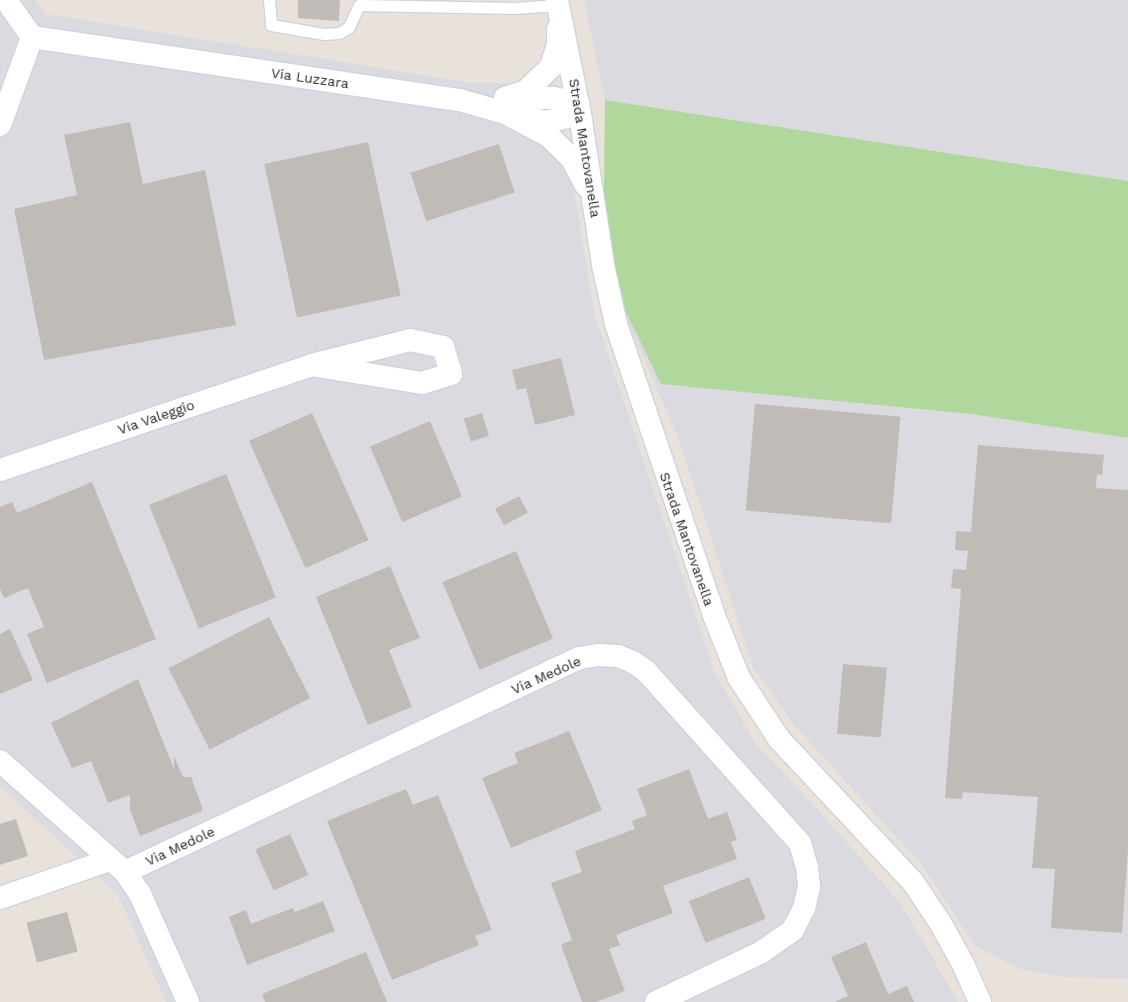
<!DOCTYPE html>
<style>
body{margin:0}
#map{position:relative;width:1128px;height:1002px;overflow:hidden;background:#e8e2da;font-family:"Work Sans",sans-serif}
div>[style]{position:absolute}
.industrial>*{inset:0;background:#dcdae1}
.green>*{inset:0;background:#b1d89c}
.building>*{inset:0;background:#c0bbb6;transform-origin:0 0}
.roads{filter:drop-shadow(1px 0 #cfd2de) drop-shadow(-1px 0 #cfd2de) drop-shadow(0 1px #cfd2de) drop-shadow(0 -1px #cfd2de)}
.lane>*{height:11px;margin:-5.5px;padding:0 5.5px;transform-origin:5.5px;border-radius:5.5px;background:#fff}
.street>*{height:22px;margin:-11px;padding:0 11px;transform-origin:11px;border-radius:11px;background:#fff}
span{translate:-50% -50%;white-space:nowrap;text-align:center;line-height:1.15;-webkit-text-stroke:4px #fff;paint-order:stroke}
.street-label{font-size:14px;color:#272727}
</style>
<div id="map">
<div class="industrial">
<i style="clip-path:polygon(0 0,35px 0,45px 14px,472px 83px,556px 83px,595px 316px,715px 673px,756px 744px,819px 811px,902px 905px,958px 1002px,166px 1002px,118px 895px,0 786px)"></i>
<i style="clip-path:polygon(584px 0,1128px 0,1128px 181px,605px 100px)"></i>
<i style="clip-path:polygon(603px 265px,971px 414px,1128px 438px,1128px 979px,1065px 977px,1022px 970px,975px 946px,921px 864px,794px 725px,753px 667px,678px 437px)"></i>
</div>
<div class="green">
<i style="clip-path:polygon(605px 100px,1128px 181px,1128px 438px,971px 414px,661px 384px,603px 265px)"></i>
</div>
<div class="building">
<i style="clip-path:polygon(298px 0,340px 0,339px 21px,298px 18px)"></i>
<i style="clip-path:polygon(130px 122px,143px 184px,205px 170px,236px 325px,44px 360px,14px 209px,77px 195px,64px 135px)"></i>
<i style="left:368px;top:142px;width:157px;height:106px;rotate:78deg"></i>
<i style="left:499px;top:144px;width:51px;height:93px;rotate:72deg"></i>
<i style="clip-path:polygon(561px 358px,575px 415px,535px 425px,526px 388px,517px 390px,512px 370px)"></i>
<i style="left:755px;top:404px;width:146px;height:107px;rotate:5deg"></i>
<i style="left:312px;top:413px;width:139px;height:69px;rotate:66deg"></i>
<i style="left:482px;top:413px;width:24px;height:19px;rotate:73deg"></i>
<i style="left:430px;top:421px;width:82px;height:65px;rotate:67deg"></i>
<i style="clip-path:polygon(978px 445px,1104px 455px,1102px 475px,1097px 474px,1096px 488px,1128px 490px,1128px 849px,1122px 933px,1051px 928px,1055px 869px,1032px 868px,1038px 797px,963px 792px,962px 799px,945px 798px,961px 589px,951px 588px,953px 569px,966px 570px,968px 551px,955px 550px,956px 531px,971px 532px)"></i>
<i style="left:226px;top:474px;width:133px;height:83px;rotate:68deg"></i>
<i style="clip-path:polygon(92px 482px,156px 639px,47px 683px,27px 634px,44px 627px,28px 588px,4px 598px,0 589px,0 507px,12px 502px,17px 513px)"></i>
<i style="left:519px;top:496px;width:19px;height:27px;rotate:62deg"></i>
<i style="left:516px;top:551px;width:95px;height:80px;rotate:67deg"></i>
<i style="clip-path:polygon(390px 566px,420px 638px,389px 650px,412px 707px,368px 725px,316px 597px)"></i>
<i style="left:269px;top:617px;width:91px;height:113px;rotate:63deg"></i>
<i style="clip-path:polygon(10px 629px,33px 680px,0 694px,0 634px)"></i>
<i style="left:843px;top:664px;width:44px;height:70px;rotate:5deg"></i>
<i style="clip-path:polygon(138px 679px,174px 769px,174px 756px,183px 777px,191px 777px,202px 807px,202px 811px,140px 836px,130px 810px,130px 795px,108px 803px,91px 761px,72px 768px,51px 723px)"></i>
<i style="clip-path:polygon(569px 731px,602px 810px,511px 848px,482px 778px,518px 763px,514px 753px)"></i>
<i style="clip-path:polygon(689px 769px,708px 819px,727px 812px,737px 840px,731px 842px,737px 859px,663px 886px,673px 913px,616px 935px,620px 945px,609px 949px,625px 991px,596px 1002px,582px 1002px,561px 945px,572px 940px,551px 883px,582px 872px,575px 851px,635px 829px,632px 821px,647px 815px,637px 789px)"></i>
<i style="clip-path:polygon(406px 789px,413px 805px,438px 795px,492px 930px,475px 936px,479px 945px,392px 980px,327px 821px)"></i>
<i style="clip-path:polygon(16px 819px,28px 856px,0 865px,0 824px)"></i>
<i style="left:290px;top:834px;width:45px;height:38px;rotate:66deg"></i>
<i style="left:749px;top:877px;width:45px;height:65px;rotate:68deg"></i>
<i style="clip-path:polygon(323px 901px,335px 931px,247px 965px,229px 917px,246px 910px,251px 924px,293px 908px,295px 912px)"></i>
<i style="left:67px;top:912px;width:41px;height:42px;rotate:75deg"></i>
<i style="clip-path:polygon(866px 942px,888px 994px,907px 986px,914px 1002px,834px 1002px,848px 996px,831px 957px)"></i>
<i style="clip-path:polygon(366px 952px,387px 1002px,265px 1002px,262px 994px)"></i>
</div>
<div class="roads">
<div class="lane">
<i style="left:269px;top:0;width:25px;rotate:85deg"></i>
<i style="left:271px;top:25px;width:54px;rotate:9.6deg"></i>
<i style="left:324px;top:34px;width:15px;rotate:-4deg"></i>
<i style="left:339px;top:33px;width:12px;rotate:-31deg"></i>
<i style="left:349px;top:27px;width:24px;rotate:-66deg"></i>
<i style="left:359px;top:5px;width:155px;rotate:1.1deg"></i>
<i style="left:514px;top:8px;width:45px;rotate:-3.8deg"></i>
</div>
<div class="street">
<i style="left:6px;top:0;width:45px;rotate:54.9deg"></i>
<i style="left:32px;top:37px;width:433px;rotate:8.4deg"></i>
<i style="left:460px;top:100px;width:47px;rotate:16.1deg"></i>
<i style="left:505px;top:113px;width:50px;rotate:27.6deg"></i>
<i style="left:549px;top:136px;width:33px;rotate:45deg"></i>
<i style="left:572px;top:159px;width:30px;rotate:62deg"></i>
<i style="left:557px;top:0;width:116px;rotate:78.6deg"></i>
<i style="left:580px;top:114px;width:153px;rotate:81.3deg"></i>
<i style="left:603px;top:265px;width:60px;rotate:77.6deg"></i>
<i style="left:616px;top:324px;width:305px;rotate:71.4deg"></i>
<i style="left:713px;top:613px;width:70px;rotate:68.2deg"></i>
<i style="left:739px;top:678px;width:73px;rotate:56.7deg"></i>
<i style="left:779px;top:739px;width:196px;rotate:46.9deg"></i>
<i style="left:913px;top:882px;width:50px;rotate:56.3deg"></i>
<i style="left:941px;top:924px;width:46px;rotate:61.2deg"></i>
<i style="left:963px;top:964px;width:42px;rotate:65.9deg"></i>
<i style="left:505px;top:98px;width:22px;rotate:-18deg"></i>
<i style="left:526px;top:91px;width:35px;rotate:-44deg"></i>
<i style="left:551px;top:67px;width:24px;rotate:-73deg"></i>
<i style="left:558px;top:44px;width:15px;rotate:-90deg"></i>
<i style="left:513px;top:98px;width:41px"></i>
<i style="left:554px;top:98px;width:25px;rotate:12deg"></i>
<i style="left:524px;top:117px;width:23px;rotate:13deg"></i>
<i style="left:546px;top:122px;width:35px;rotate:-13deg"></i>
<i style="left:0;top:125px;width:94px;rotate:-70deg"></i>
<i style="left:0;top:470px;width:329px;rotate:-18.6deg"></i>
<i style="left:312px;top:365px;width:101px;rotate:-14.3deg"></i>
<i style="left:410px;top:340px;width:34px;rotate:12deg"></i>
<i style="left:443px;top:347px;width:28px;rotate:73deg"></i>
<i style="left:451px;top:374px;width:30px;rotate:163deg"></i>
<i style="left:422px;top:383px;width:111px;rotate:-170.7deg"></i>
<i style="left:0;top:761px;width:167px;rotate:41.6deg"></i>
<i style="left:125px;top:872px;width:27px;rotate:56deg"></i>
<i style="left:140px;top:894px;width:118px;rotate:66deg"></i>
<i style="left:125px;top:872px;width:502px;rotate:-25.24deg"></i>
<i style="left:579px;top:658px;width:19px;rotate:-9deg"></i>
<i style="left:598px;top:655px;width:20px;rotate:3deg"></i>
<i style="left:618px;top:656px;width:16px;rotate:22deg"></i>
<i style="left:633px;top:662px;width:16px;rotate:35deg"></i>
<i style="left:646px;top:671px;width:231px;rotate:48.2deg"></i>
<i style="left:800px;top:843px;width:25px;rotate:74deg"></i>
<i style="left:807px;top:867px;width:20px;rotate:84deg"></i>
<i style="left:809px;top:887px;width:22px;rotate:103deg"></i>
<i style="left:804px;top:908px;width:25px;rotate:117deg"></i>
<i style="left:793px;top:930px;width:38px;rotate:145deg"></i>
<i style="left:762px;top:952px;width:117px;rotate:154.7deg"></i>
<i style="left:0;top:898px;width:116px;rotate:-19.1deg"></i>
</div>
</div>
<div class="street-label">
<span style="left:310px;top:78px;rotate:8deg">Via Luzzara</span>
<span style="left:585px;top:148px;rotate:81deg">Strada Mantovanella</span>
<span style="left:156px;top:417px;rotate:-19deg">Via Valeggio</span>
<span style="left:687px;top:539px;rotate:71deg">Strada Mantovanella</span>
<span style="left:546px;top:675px;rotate:-24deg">Via Medole</span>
<span style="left:180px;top:846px;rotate:-25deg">Via Medole</span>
</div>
</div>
